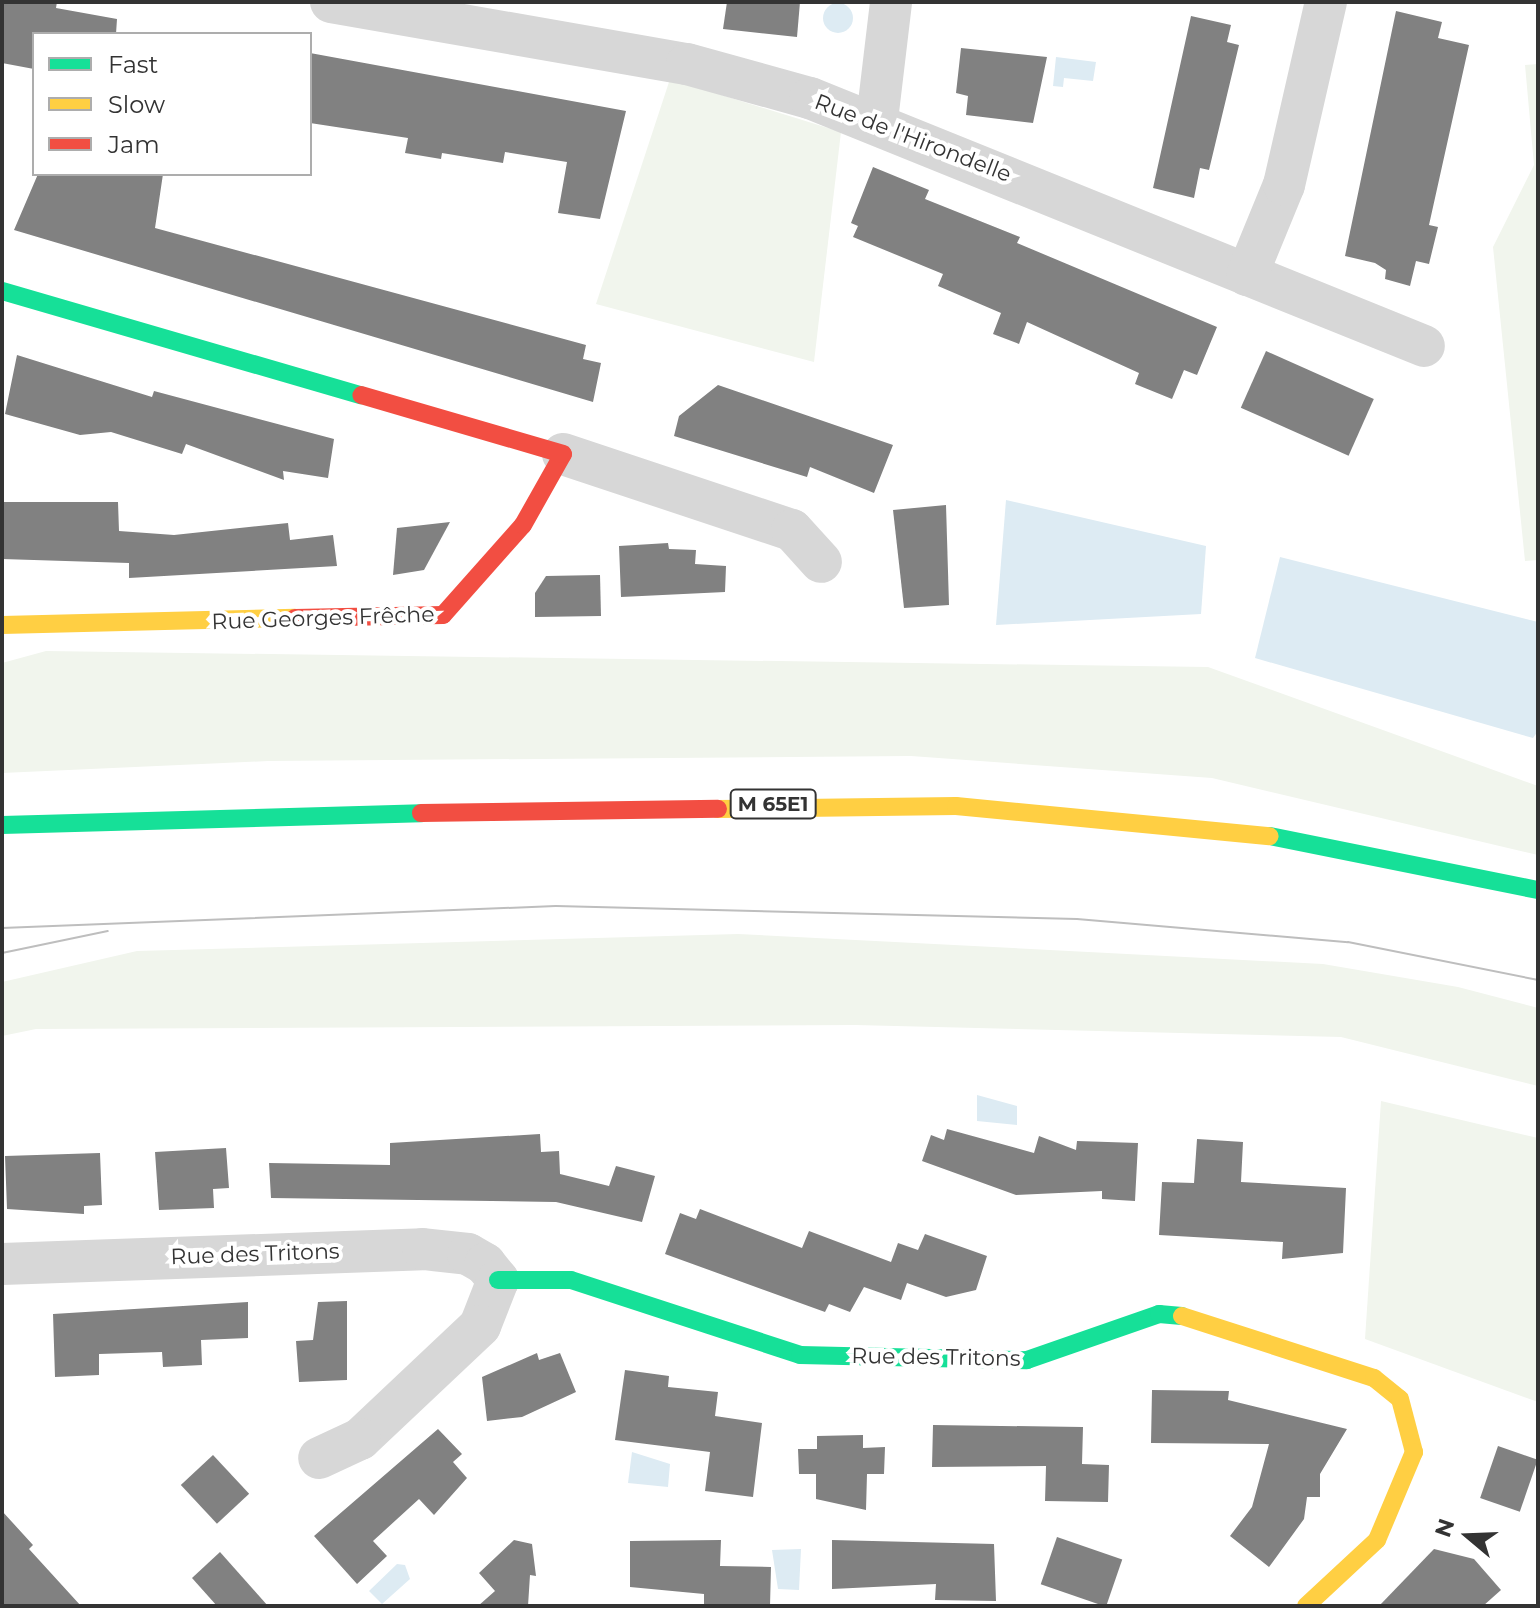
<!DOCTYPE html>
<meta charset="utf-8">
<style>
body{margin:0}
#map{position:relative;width:1540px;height:1608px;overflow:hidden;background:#fff;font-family:Montserrat,sans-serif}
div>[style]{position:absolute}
.green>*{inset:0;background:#f1f5ed}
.water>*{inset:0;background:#ddebf3}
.round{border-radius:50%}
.building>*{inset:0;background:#818181;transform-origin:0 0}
.street>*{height:42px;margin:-21px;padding:0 21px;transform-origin:21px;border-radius:21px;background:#d7d7d7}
.fast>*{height:18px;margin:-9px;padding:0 9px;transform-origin:9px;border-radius:9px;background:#16e098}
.slow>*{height:18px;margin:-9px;padding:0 9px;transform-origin:9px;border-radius:9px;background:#ffcf43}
.jam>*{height:18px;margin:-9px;padding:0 9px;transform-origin:9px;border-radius:9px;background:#f24e42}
.tram>*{height:2px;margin:-1px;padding:0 1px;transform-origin:1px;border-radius:1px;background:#bebebe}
span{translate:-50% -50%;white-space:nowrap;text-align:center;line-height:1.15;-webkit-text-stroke:8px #fff;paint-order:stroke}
.shield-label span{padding:2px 6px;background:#fff;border:2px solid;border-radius:6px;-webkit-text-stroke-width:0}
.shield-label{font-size:20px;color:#333;font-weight:700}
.street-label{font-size:22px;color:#333}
.frame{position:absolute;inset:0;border:4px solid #333;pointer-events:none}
.legend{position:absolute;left:32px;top:32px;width:280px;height:144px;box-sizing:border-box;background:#fff;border:2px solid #adadad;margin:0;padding:10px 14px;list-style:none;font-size:24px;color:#333}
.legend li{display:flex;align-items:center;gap:16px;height:40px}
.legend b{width:40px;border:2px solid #adadad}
.north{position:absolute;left:1428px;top:1496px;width:80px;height:80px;-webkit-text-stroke:6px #fff;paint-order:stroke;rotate:289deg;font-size:22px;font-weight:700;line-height:32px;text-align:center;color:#333}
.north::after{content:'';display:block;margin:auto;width:28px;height:36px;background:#333;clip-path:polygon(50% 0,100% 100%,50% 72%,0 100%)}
</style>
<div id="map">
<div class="green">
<i style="clip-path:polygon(1538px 64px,1538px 560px,1525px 561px,1493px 247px,1534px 165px,1525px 65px)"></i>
<i style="clip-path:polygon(670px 79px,841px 132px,814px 362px,596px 304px)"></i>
<i style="clip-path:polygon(46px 651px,1208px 667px,1538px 786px,1538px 855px,1212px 778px,911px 756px,268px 761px,2px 773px,2px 663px)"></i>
<i style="clip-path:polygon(738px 934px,1323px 964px,1458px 987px,1538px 1008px,1538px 1086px,1341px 1037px,855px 1025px,36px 1029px,2px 1036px,2px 982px,137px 951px)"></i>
<i style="clip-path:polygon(1381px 1101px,1538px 1138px,1538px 1402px,1365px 1339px)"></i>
</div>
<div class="water">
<i class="round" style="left:823px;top:3px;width:30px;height:30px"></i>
<i style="clip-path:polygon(1056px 57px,1096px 62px,1093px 81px,1064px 78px,1063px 87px,1053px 86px)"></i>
<i style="clip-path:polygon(1006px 500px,1206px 546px,1201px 614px,996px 625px)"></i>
<i style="clip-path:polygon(1280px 557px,1538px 622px,1538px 731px,1533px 738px,1255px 658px)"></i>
<i style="clip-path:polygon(977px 1095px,1017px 1106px,1017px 1125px,977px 1121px)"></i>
<i style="clip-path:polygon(632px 1452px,670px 1464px,668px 1487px,628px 1483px)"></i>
<i style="clip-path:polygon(801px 1549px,799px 1590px,778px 1589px,772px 1550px)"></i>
<i style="clip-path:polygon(397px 1564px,405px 1565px,410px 1579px,382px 1604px,369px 1591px)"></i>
</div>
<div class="building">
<i style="clip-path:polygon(2px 2px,57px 2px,56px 8px,117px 19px,116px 34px,34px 34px,34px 69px,2px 63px)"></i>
<i style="clip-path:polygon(727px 2px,800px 2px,797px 37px,723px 29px)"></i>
<i style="clip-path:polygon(1396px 11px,1442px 22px,1438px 38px,1469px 45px,1429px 225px,1438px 227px,1429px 264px,1416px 261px,1410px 286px,1385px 279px,1386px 270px,1375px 263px,1345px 256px)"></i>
<i style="clip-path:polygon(1191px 16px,1231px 25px,1227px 42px,1239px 45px,1209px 170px,1200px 168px,1194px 198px,1153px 188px)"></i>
<i style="clip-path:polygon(961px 48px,1047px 57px,1033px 123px,966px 115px,968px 96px,956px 93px)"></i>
<i style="clip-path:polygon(310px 53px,626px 111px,600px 219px,558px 213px,567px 162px,505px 152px,503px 163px,442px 153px,441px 159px,405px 153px,408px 138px,310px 123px)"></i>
<i style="clip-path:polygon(873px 167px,929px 190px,925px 199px,1020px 237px,1017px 243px,1217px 327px,1197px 375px,1184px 370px,1172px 399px,1135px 384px,1139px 373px,1027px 322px,1019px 344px,993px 334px,1001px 313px,938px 286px,943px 274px,853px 237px,858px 226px,851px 223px)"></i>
<i style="clip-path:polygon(38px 174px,163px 174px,155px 228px,586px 345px,583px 359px,601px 363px,593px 402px,14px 230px)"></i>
<i style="left:1266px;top:351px;width:118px;height:62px;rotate:24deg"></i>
<i style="clip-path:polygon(17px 355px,152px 397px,154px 391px,334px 439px,328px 478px,283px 471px,284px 480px,186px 444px,182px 454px,111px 432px,80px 435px,5px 414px)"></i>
<i style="clip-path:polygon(718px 385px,893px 445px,874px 493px,810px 467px,807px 477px,674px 436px,679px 416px)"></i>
<i style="clip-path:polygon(2px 502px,118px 502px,119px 531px,174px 535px,288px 523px,290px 540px,333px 535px,337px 566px,129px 578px,129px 563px,2px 559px)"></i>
<i style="clip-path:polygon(946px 505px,949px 605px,904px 608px,893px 510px)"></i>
<i style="clip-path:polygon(450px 522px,424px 570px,393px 575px,397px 528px)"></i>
<i style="clip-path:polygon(668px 543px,669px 549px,696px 550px,695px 564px,726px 566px,725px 592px,621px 597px,619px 546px)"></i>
<i style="clip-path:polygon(600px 575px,601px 616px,535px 617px,535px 593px,546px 576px)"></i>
<i style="clip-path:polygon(947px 1129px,1034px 1153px,1039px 1136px,1076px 1150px,1077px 1141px,1138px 1143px,1135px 1201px,1102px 1199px,1102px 1191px,1016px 1195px,922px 1161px,931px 1135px,944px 1140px)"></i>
<i style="clip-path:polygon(540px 1134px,541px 1152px,559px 1151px,560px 1174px,609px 1186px,616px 1166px,655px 1176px,642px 1222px,556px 1202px,271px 1198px,269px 1163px,390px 1165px,390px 1143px)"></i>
<i style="clip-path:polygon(1197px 1139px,1243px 1142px,1241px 1182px,1346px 1188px,1343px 1253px,1282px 1259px,1283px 1242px,1159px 1235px,1162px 1182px,1194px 1183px)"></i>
<i style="clip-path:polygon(226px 1148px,229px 1188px,213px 1189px,214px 1208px,159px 1210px,155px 1152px)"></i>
<i style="clip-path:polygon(100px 1153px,102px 1205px,84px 1206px,84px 1214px,7px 1209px,5px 1156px)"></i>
<i style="clip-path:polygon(700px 1209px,802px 1248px,809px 1231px,891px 1262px,898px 1243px,918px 1250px,925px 1234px,987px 1256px,976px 1290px,946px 1297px,907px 1283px,901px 1300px,864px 1287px,850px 1312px,829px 1304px,825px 1312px,665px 1254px,680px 1213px,696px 1219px)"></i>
<i style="clip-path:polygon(347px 1301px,347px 1380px,299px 1382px,296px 1341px,313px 1340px,318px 1302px)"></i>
<i style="clip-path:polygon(248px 1302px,248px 1338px,201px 1340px,202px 1365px,163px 1367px,162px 1352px,99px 1354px,99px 1375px,55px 1377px,53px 1314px)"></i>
<i style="clip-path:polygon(537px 1353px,539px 1360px,560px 1353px,576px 1392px,522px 1417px,487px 1421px,482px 1377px)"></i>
<i style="clip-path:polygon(625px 1370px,669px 1376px,668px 1387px,718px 1392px,715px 1416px,762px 1423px,753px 1497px,705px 1491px,710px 1452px,615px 1440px)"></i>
<i style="clip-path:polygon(1152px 1390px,1229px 1391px,1228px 1400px,1347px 1429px,1320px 1474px,1320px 1497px,1307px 1497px,1304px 1519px,1269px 1567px,1230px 1536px,1252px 1507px,1269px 1444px,1151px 1443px)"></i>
<i style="clip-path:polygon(933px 1425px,1083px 1427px,1082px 1464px,1109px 1465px,1108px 1502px,1045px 1501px,1046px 1466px,932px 1467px)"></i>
<i style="clip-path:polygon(438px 1429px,462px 1454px,453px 1462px,467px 1478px,434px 1515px,419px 1499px,373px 1541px,387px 1556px,357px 1584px,314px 1536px)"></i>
<i style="clip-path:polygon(863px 1435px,863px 1448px,885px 1447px,884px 1474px,867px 1474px,866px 1510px,816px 1499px,816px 1474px,799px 1474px,798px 1449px,817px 1449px,817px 1436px)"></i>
<i style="left:1498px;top:1446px;width:42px;height:55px;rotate:19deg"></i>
<i style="left:213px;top:1455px;width:53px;height:44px;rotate:47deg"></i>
<i style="clip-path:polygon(2px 1511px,33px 1545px,29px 1549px,81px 1606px,2px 1606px)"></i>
<i style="left:1057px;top:1537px;width:69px;height:50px;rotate:19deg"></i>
<i style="clip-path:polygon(514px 1540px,532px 1544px,536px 1576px,530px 1575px,528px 1606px,478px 1606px,495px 1591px,479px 1573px)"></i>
<i style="clip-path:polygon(721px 1540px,720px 1566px,771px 1567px,770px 1606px,704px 1606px,704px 1594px,630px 1587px,630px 1541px)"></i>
<i style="clip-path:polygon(832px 1540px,994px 1544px,996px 1601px,935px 1600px,936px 1584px,832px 1589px)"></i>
<i style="clip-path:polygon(1434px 1549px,1474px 1559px,1501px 1590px,1483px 1606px,1379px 1606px)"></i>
<i style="clip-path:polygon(220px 1552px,268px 1606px,217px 1606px,192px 1578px)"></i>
</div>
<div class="street">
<i style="left:331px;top:2px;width:361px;rotate:9.9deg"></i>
<i style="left:687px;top:64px;width:128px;rotate:15.5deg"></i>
<i style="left:810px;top:98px;width:662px;rotate:21.99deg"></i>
<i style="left:877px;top:120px;width:119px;rotate:-83.2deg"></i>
<i style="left:1247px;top:275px;width:97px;rotate:-67.7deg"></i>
<i style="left:1284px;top:185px;width:188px;rotate:-77.1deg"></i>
<i style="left:563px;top:454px;width:241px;rotate:18.4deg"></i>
<i style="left:792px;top:530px;width:43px;rotate:47.8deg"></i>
<i style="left:2px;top:1264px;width:421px;rotate:-2deg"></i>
<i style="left:423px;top:1249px;width:45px;rotate:6.3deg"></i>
<i style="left:468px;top:1254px;width:20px;rotate:30deg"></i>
<i style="left:485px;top:1264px;width:21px;rotate:51deg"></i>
<i style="left:498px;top:1280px;width:49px;rotate:111.4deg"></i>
<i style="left:480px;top:1326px;width:165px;rotate:136.7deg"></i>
<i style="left:360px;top:1439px;width:45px;rotate:155.1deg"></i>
</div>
<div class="fast">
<i style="left:2px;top:291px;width:374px;rotate:16.2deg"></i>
<i style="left:2px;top:825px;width:419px;rotate:-1.6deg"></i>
<i style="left:1270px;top:836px;width:273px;rotate:11.4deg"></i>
<i style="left:498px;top:1280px;width:73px"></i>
<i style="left:571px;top:1280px;width:241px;rotate:18.1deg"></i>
<i style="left:800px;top:1355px;width:227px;rotate:1.3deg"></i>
<i style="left:1027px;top:1360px;width:140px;rotate:-19.2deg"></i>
<i style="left:1159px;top:1314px;width:23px;rotate:5deg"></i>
</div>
<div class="slow">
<i style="left:2px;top:625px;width:293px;rotate:-1.4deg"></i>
<i style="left:718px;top:809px;width:238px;rotate:-0.7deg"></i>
<i style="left:956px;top:806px;width:315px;rotate:5.5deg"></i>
<i style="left:1182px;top:1316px;width:202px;rotate:17.9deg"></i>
<i style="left:1374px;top:1378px;width:33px;rotate:39deg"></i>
<i style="left:1400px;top:1399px;width:55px;rotate:75.2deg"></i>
<i style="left:1414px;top:1452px;width:95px;rotate:112.8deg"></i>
<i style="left:1377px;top:1540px;width:97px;rotate:137.1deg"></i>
</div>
<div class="jam">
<i style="left:295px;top:618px;width:148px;rotate:-1.2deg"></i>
<i style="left:443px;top:615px;width:120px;rotate:-48.4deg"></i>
<i style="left:523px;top:525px;width:81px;rotate:-60.6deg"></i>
<i style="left:563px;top:454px;width:210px;rotate:-163.7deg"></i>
<i style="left:421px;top:813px;width:297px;rotate:-0.8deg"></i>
</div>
<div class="tram">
<i style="left:2px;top:928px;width:554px;rotate:-2.27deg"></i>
<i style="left:556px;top:906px;width:521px;rotate:1.43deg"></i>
<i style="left:1077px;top:919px;width:272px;rotate:4.9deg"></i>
<i style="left:1348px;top:942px;width:194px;rotate:11.3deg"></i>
<i style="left:2px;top:953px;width:108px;rotate:-11.7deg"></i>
</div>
<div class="shield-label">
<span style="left:773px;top:804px">M 65E1</span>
</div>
<div class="street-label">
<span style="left:913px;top:138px;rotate:21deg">Rue de l'Hirondelle</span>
<span style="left:323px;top:618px;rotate:-2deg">Rue Georges Frêche</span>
<span style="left:255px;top:1254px;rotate:-2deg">Rue des Tritons</span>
<span style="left:936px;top:1357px;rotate:1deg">Rue des Tritons</span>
</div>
<div class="frame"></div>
<ul class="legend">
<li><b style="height:10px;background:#16e098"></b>Fast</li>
<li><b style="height:10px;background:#ffcf43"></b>Slow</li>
<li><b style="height:10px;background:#f24e42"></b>Jam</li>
</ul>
<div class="north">N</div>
</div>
